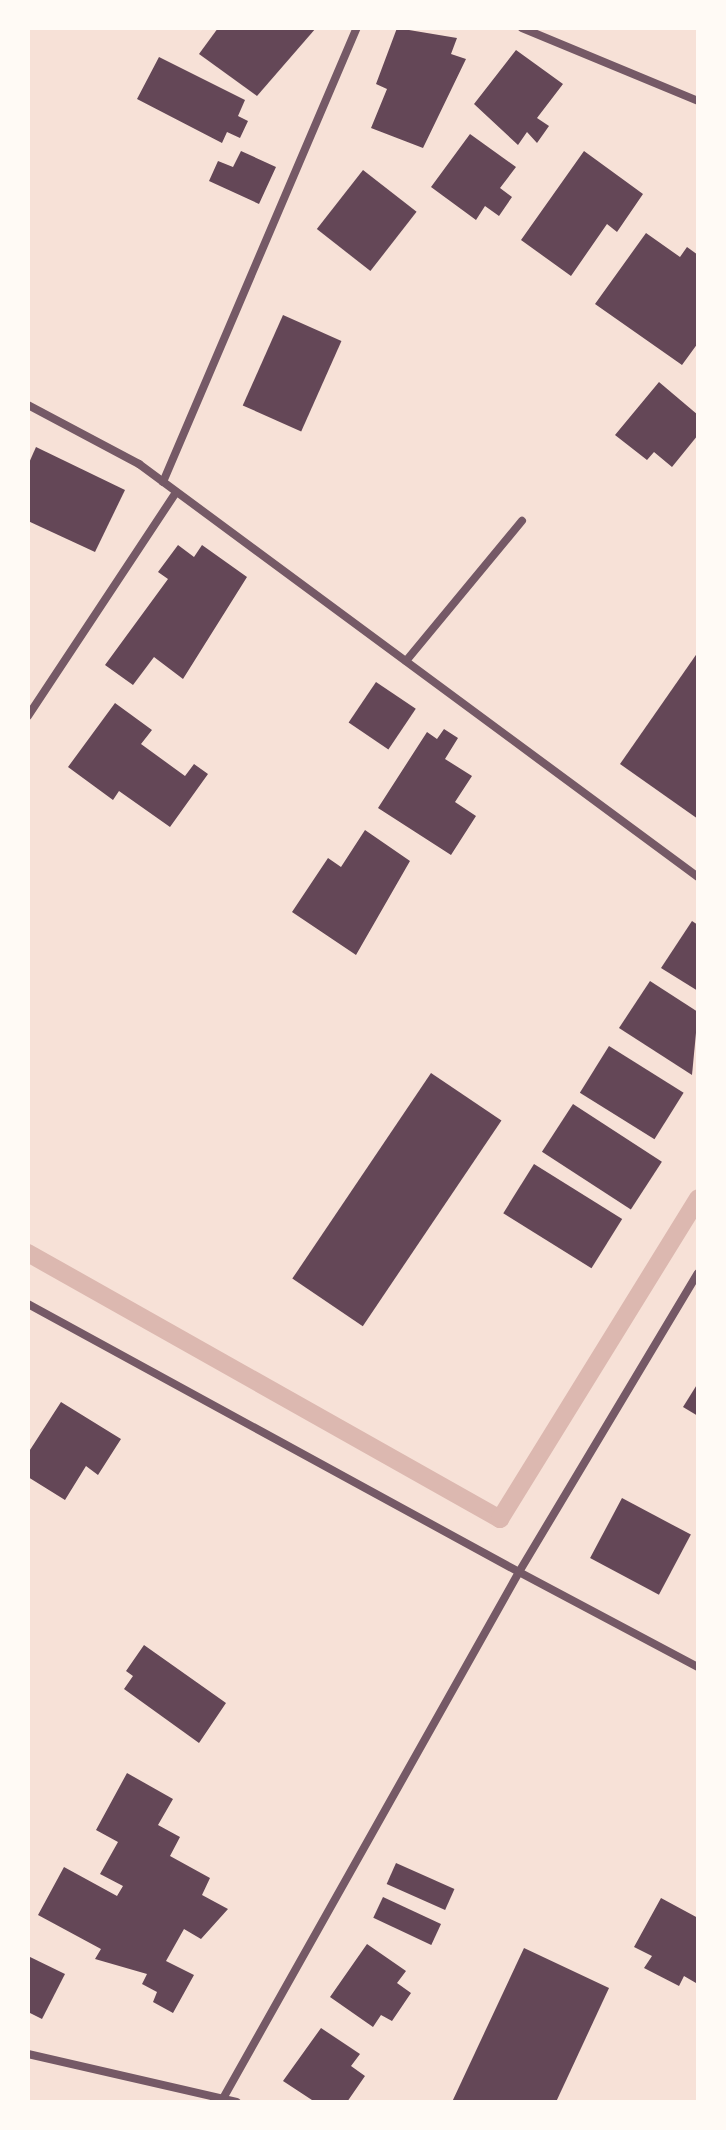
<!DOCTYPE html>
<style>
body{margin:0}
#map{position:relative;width:726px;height:2130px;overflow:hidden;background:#f7e1d7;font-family:"IBM Plex Sans",sans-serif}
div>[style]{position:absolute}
.stream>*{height:18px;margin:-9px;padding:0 9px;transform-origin:9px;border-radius:9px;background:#dcb8b0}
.building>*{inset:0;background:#644757;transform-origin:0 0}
.minor>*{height:8px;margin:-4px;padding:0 4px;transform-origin:4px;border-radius:4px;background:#755966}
span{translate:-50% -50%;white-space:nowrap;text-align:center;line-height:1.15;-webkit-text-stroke:7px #fffaf5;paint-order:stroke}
.frame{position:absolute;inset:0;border:30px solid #fffaf5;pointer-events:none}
</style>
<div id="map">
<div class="stream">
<i style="left:28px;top:1253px;width:542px;rotate:29.4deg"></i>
<i style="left:500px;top:1519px;width:377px;rotate:-58.3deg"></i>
</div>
<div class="building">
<i style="clip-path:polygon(218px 28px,316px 28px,257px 96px,199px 54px)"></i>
<i style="clip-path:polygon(397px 28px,457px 38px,451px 54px,466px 59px,423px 148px,371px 128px,387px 89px,376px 84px)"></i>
<i style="clip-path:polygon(516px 50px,563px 84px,537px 118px,549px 126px,537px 143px,527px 132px,518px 145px,474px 104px)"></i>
<i style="clip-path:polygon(159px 57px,245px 100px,238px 116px,248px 121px,240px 138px,227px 132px,222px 143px,137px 99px)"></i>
<i style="clip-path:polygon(470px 134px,516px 167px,500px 188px,512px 197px,499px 216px,485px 206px,476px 220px,431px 187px)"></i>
<i style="clip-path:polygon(241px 151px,276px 167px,259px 204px,209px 181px,218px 161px,233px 167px)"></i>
<i style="clip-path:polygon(584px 151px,643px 194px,617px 232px,607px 224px,571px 276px,521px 240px)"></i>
<i style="left:363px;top:170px;width:68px;height:75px;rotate:38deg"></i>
<i style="clip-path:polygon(646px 233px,680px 257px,687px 247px,698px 255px,698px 343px,682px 365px,595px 304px)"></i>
<i style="left:283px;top:315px;width:64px;height:99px;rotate:24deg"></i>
<i style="clip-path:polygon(659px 382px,698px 415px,698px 435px,672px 467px,654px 452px,647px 460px,615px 435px)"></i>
<i style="clip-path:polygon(36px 447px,125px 490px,95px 552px,28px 521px,28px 465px)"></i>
<i style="clip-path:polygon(178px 545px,194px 557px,202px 545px,247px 577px,183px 679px,154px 657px,133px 685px,105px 665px,168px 579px,158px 572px)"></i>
<i style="clip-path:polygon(698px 652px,698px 819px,620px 764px)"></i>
<i style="left:376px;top:682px;width:48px;height:49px;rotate:34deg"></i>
<i style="clip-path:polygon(115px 703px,152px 730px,141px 744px,185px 776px,194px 764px,208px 774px,170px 827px,119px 791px,113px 800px,68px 767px)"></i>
<i style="clip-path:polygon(444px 729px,458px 738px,445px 759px,472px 776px,455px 802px,476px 816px,451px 855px,378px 808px,427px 732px,437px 739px)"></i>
<i style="clip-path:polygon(365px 830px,410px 861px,356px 955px,292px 912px,328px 858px,341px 867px)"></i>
<i style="clip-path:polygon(692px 921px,698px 925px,698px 991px,661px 968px)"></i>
<i style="clip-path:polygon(650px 981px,698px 1012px,692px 1075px,619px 1028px)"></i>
<i style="left:609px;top:1046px;width:88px;height:55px;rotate:32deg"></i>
<i style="left:431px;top:1073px;width:85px;height:248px;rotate:34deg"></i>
<i style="left:573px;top:1104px;width:106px;height:57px;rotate:33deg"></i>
<i style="left:534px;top:1164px;width:104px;height:58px;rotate:32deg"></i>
<i style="clip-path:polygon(698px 1383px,698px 1416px,683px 1407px)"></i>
<i style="clip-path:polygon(61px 1402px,121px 1439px,98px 1475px,86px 1466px,65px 1500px,28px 1477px,28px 1453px)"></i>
<i style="left:622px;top:1498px;width:78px;height:68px;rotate:28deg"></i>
<i style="clip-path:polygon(144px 1645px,226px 1703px,199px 1743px,124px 1689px,133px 1676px,126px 1671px)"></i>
<i style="clip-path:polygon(127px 1773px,173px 1799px,158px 1825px,180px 1837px,170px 1856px,210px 1878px,202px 1895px,228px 1909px,201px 1939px,184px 1929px,166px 1961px,194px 1975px,173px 2013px,153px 2002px,157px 1992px,142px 1984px,147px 1974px,95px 1959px,101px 1949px,38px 1915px,64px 1867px,117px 1896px,123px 1886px,100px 1874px,118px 1842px,96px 1830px)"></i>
<i style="left:396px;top:1863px;width:64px;height:23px;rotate:24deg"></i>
<i style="left:383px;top:1897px;width:64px;height:23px;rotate:25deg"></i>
<i style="clip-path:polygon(661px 1898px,698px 1918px,696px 1983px,684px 1976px,679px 1986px,644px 1968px,652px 1956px,634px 1947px)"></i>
<i style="clip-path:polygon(367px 1944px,406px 1971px,397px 1983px,411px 1993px,392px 2021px,381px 2015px,373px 2027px,330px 1997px)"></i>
<i style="clip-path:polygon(524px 1948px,609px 1988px,556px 2102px,452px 2102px)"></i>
<i style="clip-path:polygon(28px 1956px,65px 1974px,42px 2019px,28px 2012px)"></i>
<i style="clip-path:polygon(321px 2028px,360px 2054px,351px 2066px,365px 2076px,347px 2102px,315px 2102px,283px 2081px)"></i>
</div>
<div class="minor">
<i style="left:522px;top:28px;width:191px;rotate:22.5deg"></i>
<i style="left:28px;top:405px;width:126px;rotate:28deg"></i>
<i style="left:139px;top:464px;width:695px;rotate:36.46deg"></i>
<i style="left:163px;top:482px;width:494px;rotate:-66.9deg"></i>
<i style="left:406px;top:661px;width:182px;rotate:-50.4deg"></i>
<i style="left:28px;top:716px;width:268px;rotate:-56.5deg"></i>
<i style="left:28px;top:1304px;width:559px;rotate:28.63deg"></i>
<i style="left:519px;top:1572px;width:348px;rotate:-59.1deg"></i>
<i style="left:28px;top:2054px;width:214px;rotate:12.9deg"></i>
<i style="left:221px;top:2102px;width:608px;rotate:-60.65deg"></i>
<i style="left:519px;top:1572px;width:203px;rotate:28deg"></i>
</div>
<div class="frame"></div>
</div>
